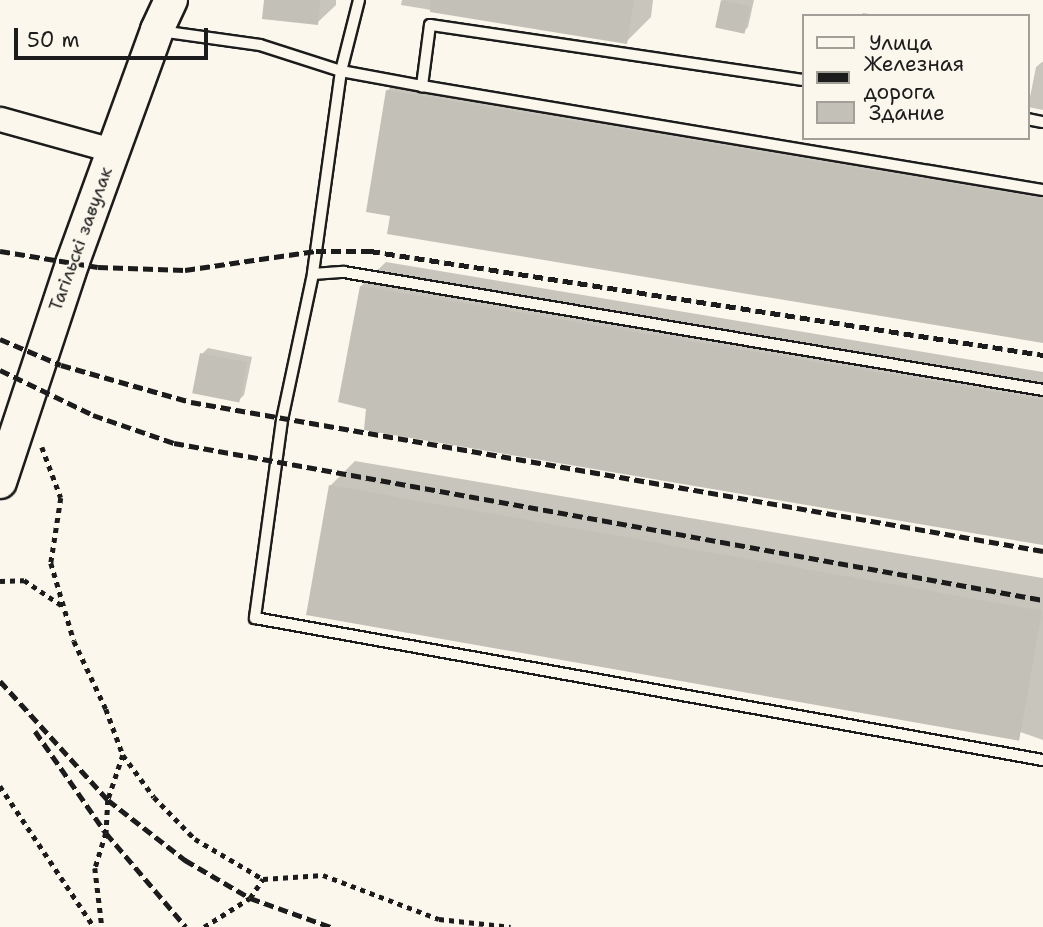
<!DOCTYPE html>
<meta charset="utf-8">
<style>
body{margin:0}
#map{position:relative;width:1043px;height:927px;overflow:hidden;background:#fbf7ec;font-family:"Shantell Sans",sans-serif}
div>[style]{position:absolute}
.shadow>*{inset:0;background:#0003}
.building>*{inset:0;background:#c3c0b8;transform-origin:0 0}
.path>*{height:4.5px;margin-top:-2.25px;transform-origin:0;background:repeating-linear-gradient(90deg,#1c1c1c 0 5px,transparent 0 10px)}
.roads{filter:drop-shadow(2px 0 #1c1c1c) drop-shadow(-2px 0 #1c1c1c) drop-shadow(0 2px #1c1c1c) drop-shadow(0 -2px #1c1c1c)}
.service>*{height:10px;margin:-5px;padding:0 5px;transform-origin:5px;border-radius:5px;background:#fbf7ec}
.minor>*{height:23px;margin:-11.5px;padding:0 11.5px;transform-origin:11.5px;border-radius:11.5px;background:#fbf7ec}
.secondary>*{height:32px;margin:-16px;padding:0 16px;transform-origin:16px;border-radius:16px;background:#fbf7ec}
.rail>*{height:5px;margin-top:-2.5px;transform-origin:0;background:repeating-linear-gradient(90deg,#1c1c1c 0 10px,transparent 0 15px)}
span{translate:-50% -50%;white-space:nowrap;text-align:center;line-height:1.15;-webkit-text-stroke:5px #fbf7ec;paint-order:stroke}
.street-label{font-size:18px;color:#1c1c1c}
.legend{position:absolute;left:802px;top:14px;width:228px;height:126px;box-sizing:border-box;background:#fbf7ec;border:2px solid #a29f99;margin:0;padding:9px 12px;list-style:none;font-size:21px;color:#1c1c1c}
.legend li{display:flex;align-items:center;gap:14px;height:35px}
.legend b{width:35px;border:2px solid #a29f99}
.scale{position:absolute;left:14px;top:28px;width:194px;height:32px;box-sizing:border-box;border:4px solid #1c1c1c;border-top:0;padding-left:9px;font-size:21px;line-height:24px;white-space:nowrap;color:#1c1c1c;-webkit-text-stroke:5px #fbf7ec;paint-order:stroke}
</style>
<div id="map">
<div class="shadow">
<i style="clip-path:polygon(266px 0,336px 0,336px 5px,317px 23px)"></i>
<i style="clip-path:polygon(402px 0,653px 0,651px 17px,626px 42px,401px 5px)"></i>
<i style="clip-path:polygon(723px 0,754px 0,748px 27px,742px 33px,717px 26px)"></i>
<i style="clip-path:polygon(863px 13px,882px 16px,860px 16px)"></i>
<i style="clip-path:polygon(1042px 62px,1043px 62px,1043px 110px,1028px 107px,1036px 67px)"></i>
<i style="clip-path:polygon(393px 85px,1043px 192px,1043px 341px,392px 214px,387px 91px)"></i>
<i style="clip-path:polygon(386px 262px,1043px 372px,1043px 543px,368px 408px,361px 286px)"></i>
<i style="clip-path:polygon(208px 348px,252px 357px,244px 395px,238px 401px,202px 354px)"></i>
<i style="clip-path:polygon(355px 461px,1043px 578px,1043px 740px,330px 486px)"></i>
</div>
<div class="building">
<i style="clip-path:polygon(264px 0,320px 0,318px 25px,262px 19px)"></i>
<i style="clip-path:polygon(431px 0,634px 0,627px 44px,430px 12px)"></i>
<i style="left:721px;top:0;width:30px;height:28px;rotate:12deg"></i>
<i style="clip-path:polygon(386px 90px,1043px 199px,1043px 343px,387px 234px,390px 216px,366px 212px)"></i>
<i style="clip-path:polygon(360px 286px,1043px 400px,1043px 545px,364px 430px,366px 409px,338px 402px)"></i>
<i style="left:200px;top:353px;width:48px;height:41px;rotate:11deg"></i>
<i style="left:329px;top:485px;width:724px;height:132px;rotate:10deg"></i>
</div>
<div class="path">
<i style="left:42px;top:447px;width:54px;rotate:69.6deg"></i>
<i style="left:61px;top:498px;width:66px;rotate:98.7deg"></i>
<i style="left:51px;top:563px;width:81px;rotate:73.6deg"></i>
<i style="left:74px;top:641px;width:75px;rotate:64.8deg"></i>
<i style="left:106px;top:709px;width:49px;rotate:69.7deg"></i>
<i style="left:123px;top:755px;width:47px;rotate:108.4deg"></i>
<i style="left:108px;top:800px;width:33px;rotate:93deg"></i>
<i style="left:106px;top:833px;width:37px;rotate:107deg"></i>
<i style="left:95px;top:868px;width:59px;rotate:83.2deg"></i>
<i style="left:0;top:581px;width:24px;rotate:-2deg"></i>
<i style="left:24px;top:580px;width:48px;rotate:34deg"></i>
<i style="left:123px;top:755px;width:52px;rotate:53.6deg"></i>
<i style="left:154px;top:797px;width:59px;rotate:45.7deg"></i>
<i style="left:195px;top:839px;width:79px;rotate:30.5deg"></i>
<i style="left:263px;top:879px;width:60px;rotate:-3.8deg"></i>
<i style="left:323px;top:875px;width:124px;rotate:20.8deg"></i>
<i style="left:439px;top:919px;width:72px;rotate:6.3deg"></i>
<i style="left:0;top:786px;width:169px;rotate:56.3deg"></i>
<i style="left:204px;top:927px;width:54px;rotate:-32.2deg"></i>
<i style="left:250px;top:898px;width:23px;rotate:-56deg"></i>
</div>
<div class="roads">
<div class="service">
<i style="left:359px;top:0;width:73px;rotate:104.2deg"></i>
<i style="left:341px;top:71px;width:205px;rotate:97.9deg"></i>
<i style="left:313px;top:274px;width:149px;rotate:102deg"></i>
<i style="left:282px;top:420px;width:200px;rotate:97.8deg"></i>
<i style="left:255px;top:618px;width:801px;rotate:10.22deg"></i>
<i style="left:160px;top:31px;width:101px;rotate:8deg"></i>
<i style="left:260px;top:45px;width:85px;rotate:17.8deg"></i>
<i style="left:341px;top:71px;width:82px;rotate:10.5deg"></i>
<i style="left:803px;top:80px;width:377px;rotate:-171.6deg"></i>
<i style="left:430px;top:25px;width:62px;rotate:97.5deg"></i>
<i style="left:422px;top:86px;width:630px;rotate:9.51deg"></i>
<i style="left:1027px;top:119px;width:16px;rotate:11deg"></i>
<i style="left:313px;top:274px;width:31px;rotate:-4deg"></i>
<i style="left:344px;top:272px;width:709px;rotate:9.58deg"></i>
</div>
<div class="minor">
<i style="left:0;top:119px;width:116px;rotate:15.5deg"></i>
</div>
<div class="secondary">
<i style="left:0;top:482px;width:230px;rotate:-71.7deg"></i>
<i style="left:72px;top:264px;width:249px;rotate:-70deg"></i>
<i style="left:157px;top:30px;width:33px;rotate:-65deg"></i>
</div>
</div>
<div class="rail">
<i style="left:0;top:251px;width:99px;rotate:9.3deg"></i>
<i style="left:98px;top:267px;width:87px;rotate:2deg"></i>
<i style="left:185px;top:270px;width:132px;rotate:-8.3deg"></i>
<i style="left:316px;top:251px;width:54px"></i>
<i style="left:370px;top:251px;width:681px;rotate:8.78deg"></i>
<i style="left:0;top:339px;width:66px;rotate:23.1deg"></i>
<i style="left:61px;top:365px;width:135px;rotate:15.9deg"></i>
<i style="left:191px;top:402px;width:865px;rotate:9.92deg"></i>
<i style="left:0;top:370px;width:103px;rotate:25.8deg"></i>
<i style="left:93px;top:415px;width:86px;rotate:19.1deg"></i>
<i style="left:174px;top:443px;width:883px;rotate:10.24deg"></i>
<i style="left:0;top:681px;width:161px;rotate:47.8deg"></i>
<i style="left:108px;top:800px;width:98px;rotate:37.9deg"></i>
<i style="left:185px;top:860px;width:75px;rotate:30.3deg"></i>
<i style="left:250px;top:898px;width:86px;rotate:19.7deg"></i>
<i style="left:35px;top:731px;width:124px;rotate:55.2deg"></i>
<i style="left:106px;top:833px;width:123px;rotate:49.6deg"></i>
</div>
<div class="street-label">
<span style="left:81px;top:239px;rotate:-70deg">Тагільскі завулак</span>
</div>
<ul class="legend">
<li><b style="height:9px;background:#fbf7ec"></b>Улица</li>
<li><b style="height:9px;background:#1c1c1c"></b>Железная дорога</li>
<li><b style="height:19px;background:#c3c0b8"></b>Здание</li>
</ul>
<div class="scale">50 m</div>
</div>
